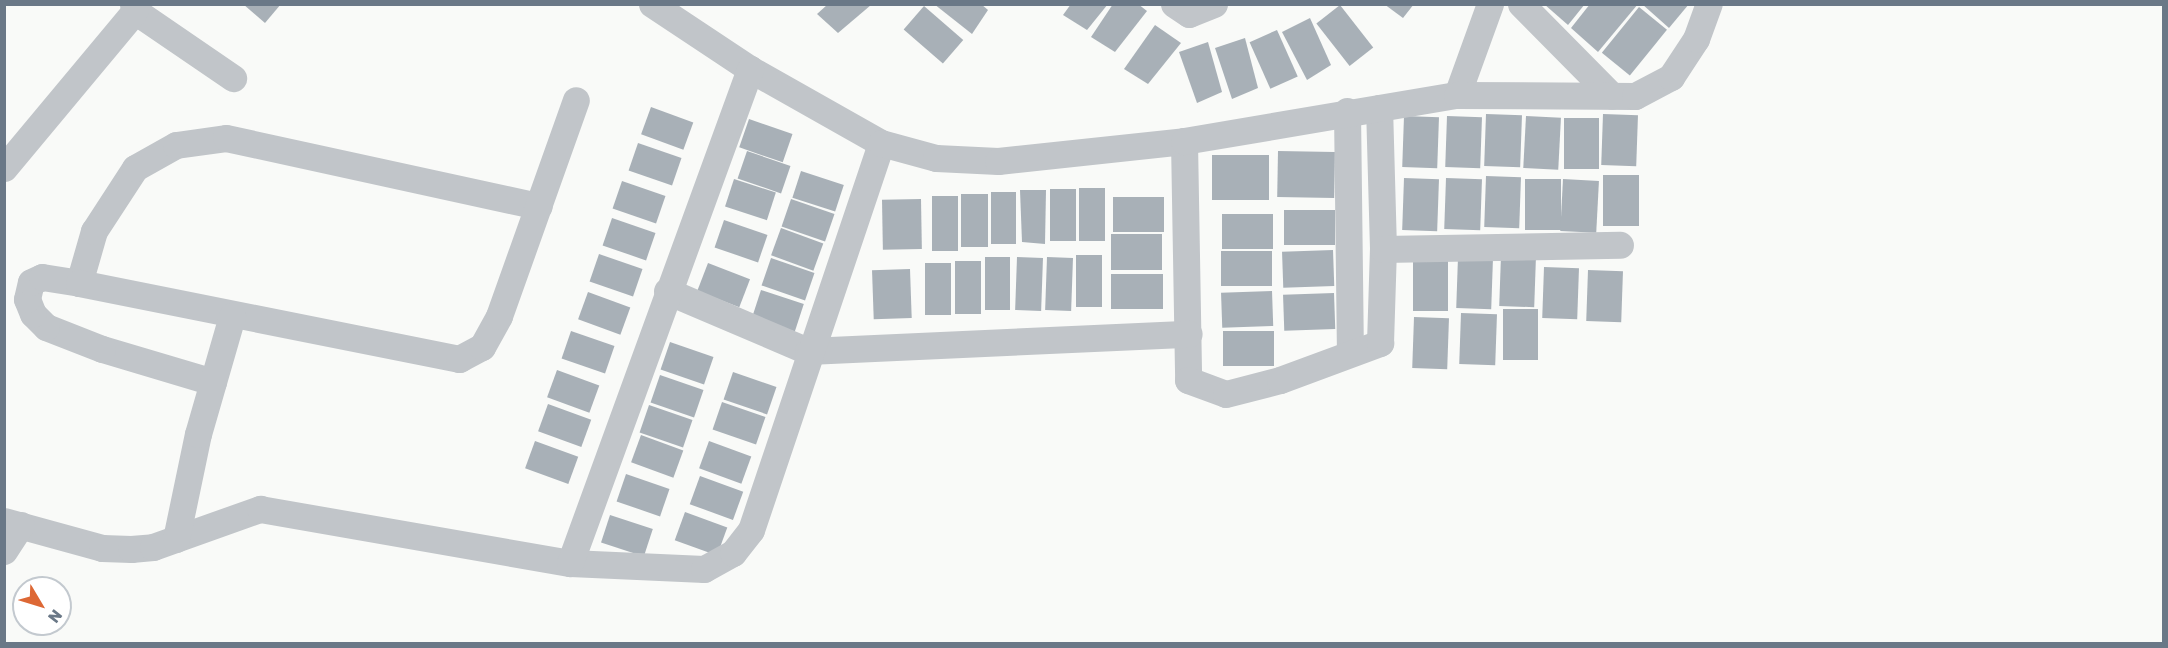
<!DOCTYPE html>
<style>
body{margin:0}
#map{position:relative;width:2168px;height:648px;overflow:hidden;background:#f9faf8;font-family:Rubik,sans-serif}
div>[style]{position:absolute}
.building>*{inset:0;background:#a8b0b7;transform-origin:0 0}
.street>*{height:27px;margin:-13.5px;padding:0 13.5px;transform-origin:13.5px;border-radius:13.5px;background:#c1c5c9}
span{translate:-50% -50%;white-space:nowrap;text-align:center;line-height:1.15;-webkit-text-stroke:6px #fff;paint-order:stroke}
.frame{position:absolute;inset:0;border:6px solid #6a7887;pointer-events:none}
.north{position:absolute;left:12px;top:576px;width:60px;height:60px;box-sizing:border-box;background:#fff;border:2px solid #c3c9cf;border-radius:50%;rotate:128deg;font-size:16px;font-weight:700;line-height:24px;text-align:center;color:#6a7887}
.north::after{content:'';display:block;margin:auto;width:21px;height:27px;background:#dd6835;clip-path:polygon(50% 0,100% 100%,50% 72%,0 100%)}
</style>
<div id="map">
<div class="building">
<i style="clip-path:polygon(243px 4px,281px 4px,265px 23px)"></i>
<i style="clip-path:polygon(934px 4px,981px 4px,988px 10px,972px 34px)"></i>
<i style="clip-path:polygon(1071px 4px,1108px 4px,1087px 30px,1063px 15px)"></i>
<i style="clip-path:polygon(1113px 4px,1138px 4px,1147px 11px,1115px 52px,1091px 37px)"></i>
<i style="clip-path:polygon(1384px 4px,1414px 4px,1403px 18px)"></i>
<i style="clip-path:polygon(1544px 4px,1585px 4px,1568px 25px)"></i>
<i style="clip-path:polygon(1590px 4px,1638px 4px,1598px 52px,1571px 28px)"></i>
<i style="clip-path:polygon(1642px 4px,1689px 4px,1669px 28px)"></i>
<i style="clip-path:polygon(827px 5px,871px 5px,838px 33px,817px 14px)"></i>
<i style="left:1340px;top:5px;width:54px;height:30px;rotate:52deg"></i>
<i style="left:924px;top:6px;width:52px;height:31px;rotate:41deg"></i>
<i style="left:1639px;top:7px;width:36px;height:59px;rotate:39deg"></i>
<i style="clip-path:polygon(1310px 18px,1331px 65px,1307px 80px,1282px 32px)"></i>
<i style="clip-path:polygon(1155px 25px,1181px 43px,1148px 84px,1124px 69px)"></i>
<i style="left:1277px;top:30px;width:51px;height:30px;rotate:66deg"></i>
<i style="clip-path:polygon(1245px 38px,1258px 88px,1232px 99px,1215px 48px)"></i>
<i style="clip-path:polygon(1208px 42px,1222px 92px,1197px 103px,1179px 52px)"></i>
<i style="left:651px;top:107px;width:45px;height:29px;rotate:20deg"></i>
<i style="left:1486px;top:114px;width:36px;height:52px;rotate:2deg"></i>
<i style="left:1603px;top:114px;width:35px;height:51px;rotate:2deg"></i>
<i style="left:1404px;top:116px;width:35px;height:51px;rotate:2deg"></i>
<i style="left:1447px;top:116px;width:35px;height:51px;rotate:2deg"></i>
<i style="left:1526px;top:116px;width:35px;height:52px;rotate:3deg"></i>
<i style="left:1564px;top:118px;width:35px;height:51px"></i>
<i style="left:749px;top:119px;width:46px;height:30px;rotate:19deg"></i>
<i style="left:638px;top:143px;width:46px;height:29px;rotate:19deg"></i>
<i style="left:747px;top:151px;width:46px;height:29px;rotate:19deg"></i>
<i style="left:1278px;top:151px;width:57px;height:46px;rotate:1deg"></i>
<i style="left:1212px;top:155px;width:57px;height:45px"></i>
<i style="left:801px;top:171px;width:45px;height:28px;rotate:18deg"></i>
<i style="left:1603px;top:175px;width:36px;height:51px"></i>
<i style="left:1486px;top:176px;width:35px;height:51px;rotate:2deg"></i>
<i style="left:1404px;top:178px;width:35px;height:52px;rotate:2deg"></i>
<i style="left:1446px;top:178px;width:36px;height:51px;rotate:2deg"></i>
<i style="left:734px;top:179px;width:44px;height:29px;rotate:18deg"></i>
<i style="left:1525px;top:179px;width:36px;height:51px"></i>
<i style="left:1563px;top:179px;width:36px;height:52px;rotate:3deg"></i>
<i style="left:622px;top:181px;width:46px;height:29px;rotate:19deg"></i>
<i style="left:1079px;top:188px;width:26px;height:53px"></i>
<i style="left:1050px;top:189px;width:26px;height:52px"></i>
<i style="clip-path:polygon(1020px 190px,1046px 190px,1045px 244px,1022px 242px)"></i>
<i style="left:991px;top:192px;width:25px;height:52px"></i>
<i style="left:961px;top:194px;width:27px;height:53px"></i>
<i style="left:958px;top:196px;width:55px;height:26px;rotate:90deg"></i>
<i style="left:1164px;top:197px;width:35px;height:51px;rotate:90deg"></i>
<i style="left:791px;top:199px;width:46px;height:29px;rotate:19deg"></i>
<i style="left:921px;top:199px;width:50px;height:39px;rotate:89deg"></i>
<i style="left:1335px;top:210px;width:35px;height:51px;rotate:90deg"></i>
<i style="left:1273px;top:214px;width:35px;height:51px;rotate:90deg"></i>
<i style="left:612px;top:218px;width:46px;height:29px;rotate:19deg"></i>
<i style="left:724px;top:220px;width:46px;height:29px;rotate:19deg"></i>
<i style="left:781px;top:228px;width:45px;height:29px;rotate:20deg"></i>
<i style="left:1162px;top:234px;width:36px;height:51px;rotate:90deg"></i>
<i style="left:1333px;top:250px;width:36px;height:51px;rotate:88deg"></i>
<i style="left:1272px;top:251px;width:35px;height:51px;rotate:90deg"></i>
<i style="left:599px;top:254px;width:46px;height:29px;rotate:19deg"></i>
<i style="left:1076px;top:255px;width:26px;height:52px"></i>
<i style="left:1501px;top:255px;width:35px;height:51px;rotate:2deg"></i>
<i style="left:985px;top:257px;width:25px;height:53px"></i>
<i style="left:1017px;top:257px;width:26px;height:53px;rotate:2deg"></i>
<i style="left:1047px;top:257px;width:26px;height:53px;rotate:2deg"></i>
<i style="left:1458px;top:257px;width:35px;height:51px;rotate:2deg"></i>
<i style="left:771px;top:258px;width:46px;height:29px;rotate:19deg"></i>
<i style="left:1413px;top:260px;width:35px;height:51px"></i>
<i style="left:955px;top:261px;width:26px;height:53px"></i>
<i style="left:708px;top:263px;width:45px;height:30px;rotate:21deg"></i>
<i style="left:925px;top:263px;width:26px;height:52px"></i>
<i style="left:1544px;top:267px;width:35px;height:51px;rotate:2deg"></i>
<i style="left:910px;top:269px;width:49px;height:38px;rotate:88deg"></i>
<i style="left:1588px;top:270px;width:35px;height:51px;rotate:2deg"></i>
<i style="left:1163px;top:274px;width:35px;height:52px;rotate:90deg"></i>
<i style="left:761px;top:290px;width:45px;height:29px;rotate:18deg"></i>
<i style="left:1272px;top:291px;width:35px;height:51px;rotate:88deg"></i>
<i style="left:588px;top:292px;width:45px;height:29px;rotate:20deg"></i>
<i style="left:1334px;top:293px;width:36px;height:51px;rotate:88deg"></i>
<i style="left:1503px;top:309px;width:35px;height:51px"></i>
<i style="left:1461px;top:313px;width:36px;height:51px;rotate:2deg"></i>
<i style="left:1414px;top:317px;width:35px;height:51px;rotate:2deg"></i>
<i style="left:571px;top:331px;width:46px;height:29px;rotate:19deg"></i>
<i style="left:1274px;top:331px;width:35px;height:51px;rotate:90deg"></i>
<i style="left:670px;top:342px;width:46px;height:29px;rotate:19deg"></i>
<i style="left:557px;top:370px;width:45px;height:29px;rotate:20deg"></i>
<i style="left:733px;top:372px;width:46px;height:29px;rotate:19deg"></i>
<i style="left:660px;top:375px;width:46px;height:29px;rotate:19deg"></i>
<i style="left:722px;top:402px;width:46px;height:29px;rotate:19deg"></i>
<i style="left:548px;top:404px;width:46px;height:29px;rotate:20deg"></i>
<i style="left:649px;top:405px;width:46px;height:29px;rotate:19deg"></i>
<i style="left:641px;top:435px;width:45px;height:29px;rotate:20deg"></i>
<i style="left:535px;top:441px;width:46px;height:29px;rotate:20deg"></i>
<i style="left:709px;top:441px;width:45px;height:29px;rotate:20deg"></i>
<i style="left:626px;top:474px;width:46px;height:29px;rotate:19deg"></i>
<i style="left:700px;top:476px;width:46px;height:30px;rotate:20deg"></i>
<i style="left:685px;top:512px;width:45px;height:30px;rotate:20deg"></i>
<i style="left:610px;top:515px;width:45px;height:29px;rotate:18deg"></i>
</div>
<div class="street">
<i style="left:133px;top:4px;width:7px;rotate:74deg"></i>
<i style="left:135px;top:11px;width:119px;rotate:34.4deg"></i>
<i style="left:652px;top:4px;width:118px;rotate:33.6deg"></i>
<i style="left:750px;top:69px;width:150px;rotate:29.5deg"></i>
<i style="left:1174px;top:4px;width:18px;rotate:34deg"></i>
<i style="left:1189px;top:14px;width:27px;rotate:-22deg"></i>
<i style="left:1521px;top:4px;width:129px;rotate:45.3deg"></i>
<i style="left:1457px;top:95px;width:97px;rotate:-70.1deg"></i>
<i style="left:1347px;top:111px;width:242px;rotate:89.3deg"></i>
<i style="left:1184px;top:141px;width:239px;rotate:89deg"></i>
<i style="left:1188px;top:380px;width:40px;rotate:20.2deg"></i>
<i style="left:1226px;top:394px;width:56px;rotate:-14.5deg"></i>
<i style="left:1280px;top:380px;width:107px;rotate:-20.3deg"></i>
<i style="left:1380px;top:343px;width:94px;rotate:-88.2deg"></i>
<i style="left:1383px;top:249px;width:141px;rotate:-91.6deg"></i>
<i style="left:4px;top:168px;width:204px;rotate:-50.2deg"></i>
<i style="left:1383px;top:249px;width:237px;rotate:-1deg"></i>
<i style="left:79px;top:283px;width:54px;rotate:-73.9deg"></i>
<i style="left:94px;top:231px;width:75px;rotate:-56.9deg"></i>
<i style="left:135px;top:168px;width:47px;rotate:-29.3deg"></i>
<i style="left:176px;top:145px;width:50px;rotate:-8deg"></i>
<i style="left:226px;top:138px;width:320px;rotate:12.3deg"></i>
<i style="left:667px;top:291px;width:153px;rotate:23.1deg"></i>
<i style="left:808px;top:351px;width:381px;rotate:-2.6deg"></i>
<i style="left:213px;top:382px;width:116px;rotate:-163.4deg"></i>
<i style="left:102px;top:349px;width:60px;rotate:-158.6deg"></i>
<i style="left:46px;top:327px;width:18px;rotate:-135deg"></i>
<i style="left:33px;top:314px;width:16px;rotate:-112deg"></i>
<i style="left:27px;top:299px;width:17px;rotate:-77deg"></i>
<i style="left:31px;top:282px;width:12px;rotate:-24deg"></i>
<i style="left:42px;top:277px;width:37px;rotate:9deg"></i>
<i style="left:79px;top:283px;width:388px;rotate:11.3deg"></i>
<i style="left:459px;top:359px;width:26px;rotate:-28deg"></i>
<i style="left:482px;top:347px;width:35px;rotate:-61deg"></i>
<i style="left:499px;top:316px;width:229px;rotate:-70.4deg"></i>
<i style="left:4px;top:521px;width:102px;rotate:15.4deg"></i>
<i style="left:102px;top:548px;width:29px;rotate:2deg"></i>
<i style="left:131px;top:549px;width:22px;rotate:-5deg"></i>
<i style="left:153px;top:547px;width:114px;rotate:-19.6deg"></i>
<i style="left:260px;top:509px;width:315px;rotate:9.9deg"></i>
<i style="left:570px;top:563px;width:134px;rotate:2.6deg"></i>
<i style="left:704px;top:569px;width:33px;rotate:-29deg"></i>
<i style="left:733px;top:553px;width:29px;rotate:-52deg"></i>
<i style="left:751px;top:530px;width:408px;rotate:-71.4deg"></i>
<i style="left:881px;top:143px;width:57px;rotate:15.3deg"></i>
<i style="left:936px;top:158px;width:62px;rotate:2.8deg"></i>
<i style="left:998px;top:161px;width:187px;rotate:-6.1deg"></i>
<i style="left:1184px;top:141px;width:277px;rotate:-9.6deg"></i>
<i style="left:1457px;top:95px;width:178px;rotate:0.3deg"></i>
<i style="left:1635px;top:96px;width:41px;rotate:-27.8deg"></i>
<i style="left:1671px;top:77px;width:45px;rotate:-56.7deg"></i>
<i style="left:1696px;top:39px;width:37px;rotate:-70deg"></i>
<i style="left:176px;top:539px;width:107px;rotate:-78.2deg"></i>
<i style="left:198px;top:434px;width:123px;rotate:-73.9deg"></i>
<i style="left:4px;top:551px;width:31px;rotate:-57deg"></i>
<i style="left:570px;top:563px;width:526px;rotate:-69.98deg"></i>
</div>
<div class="frame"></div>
<div class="north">N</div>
</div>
